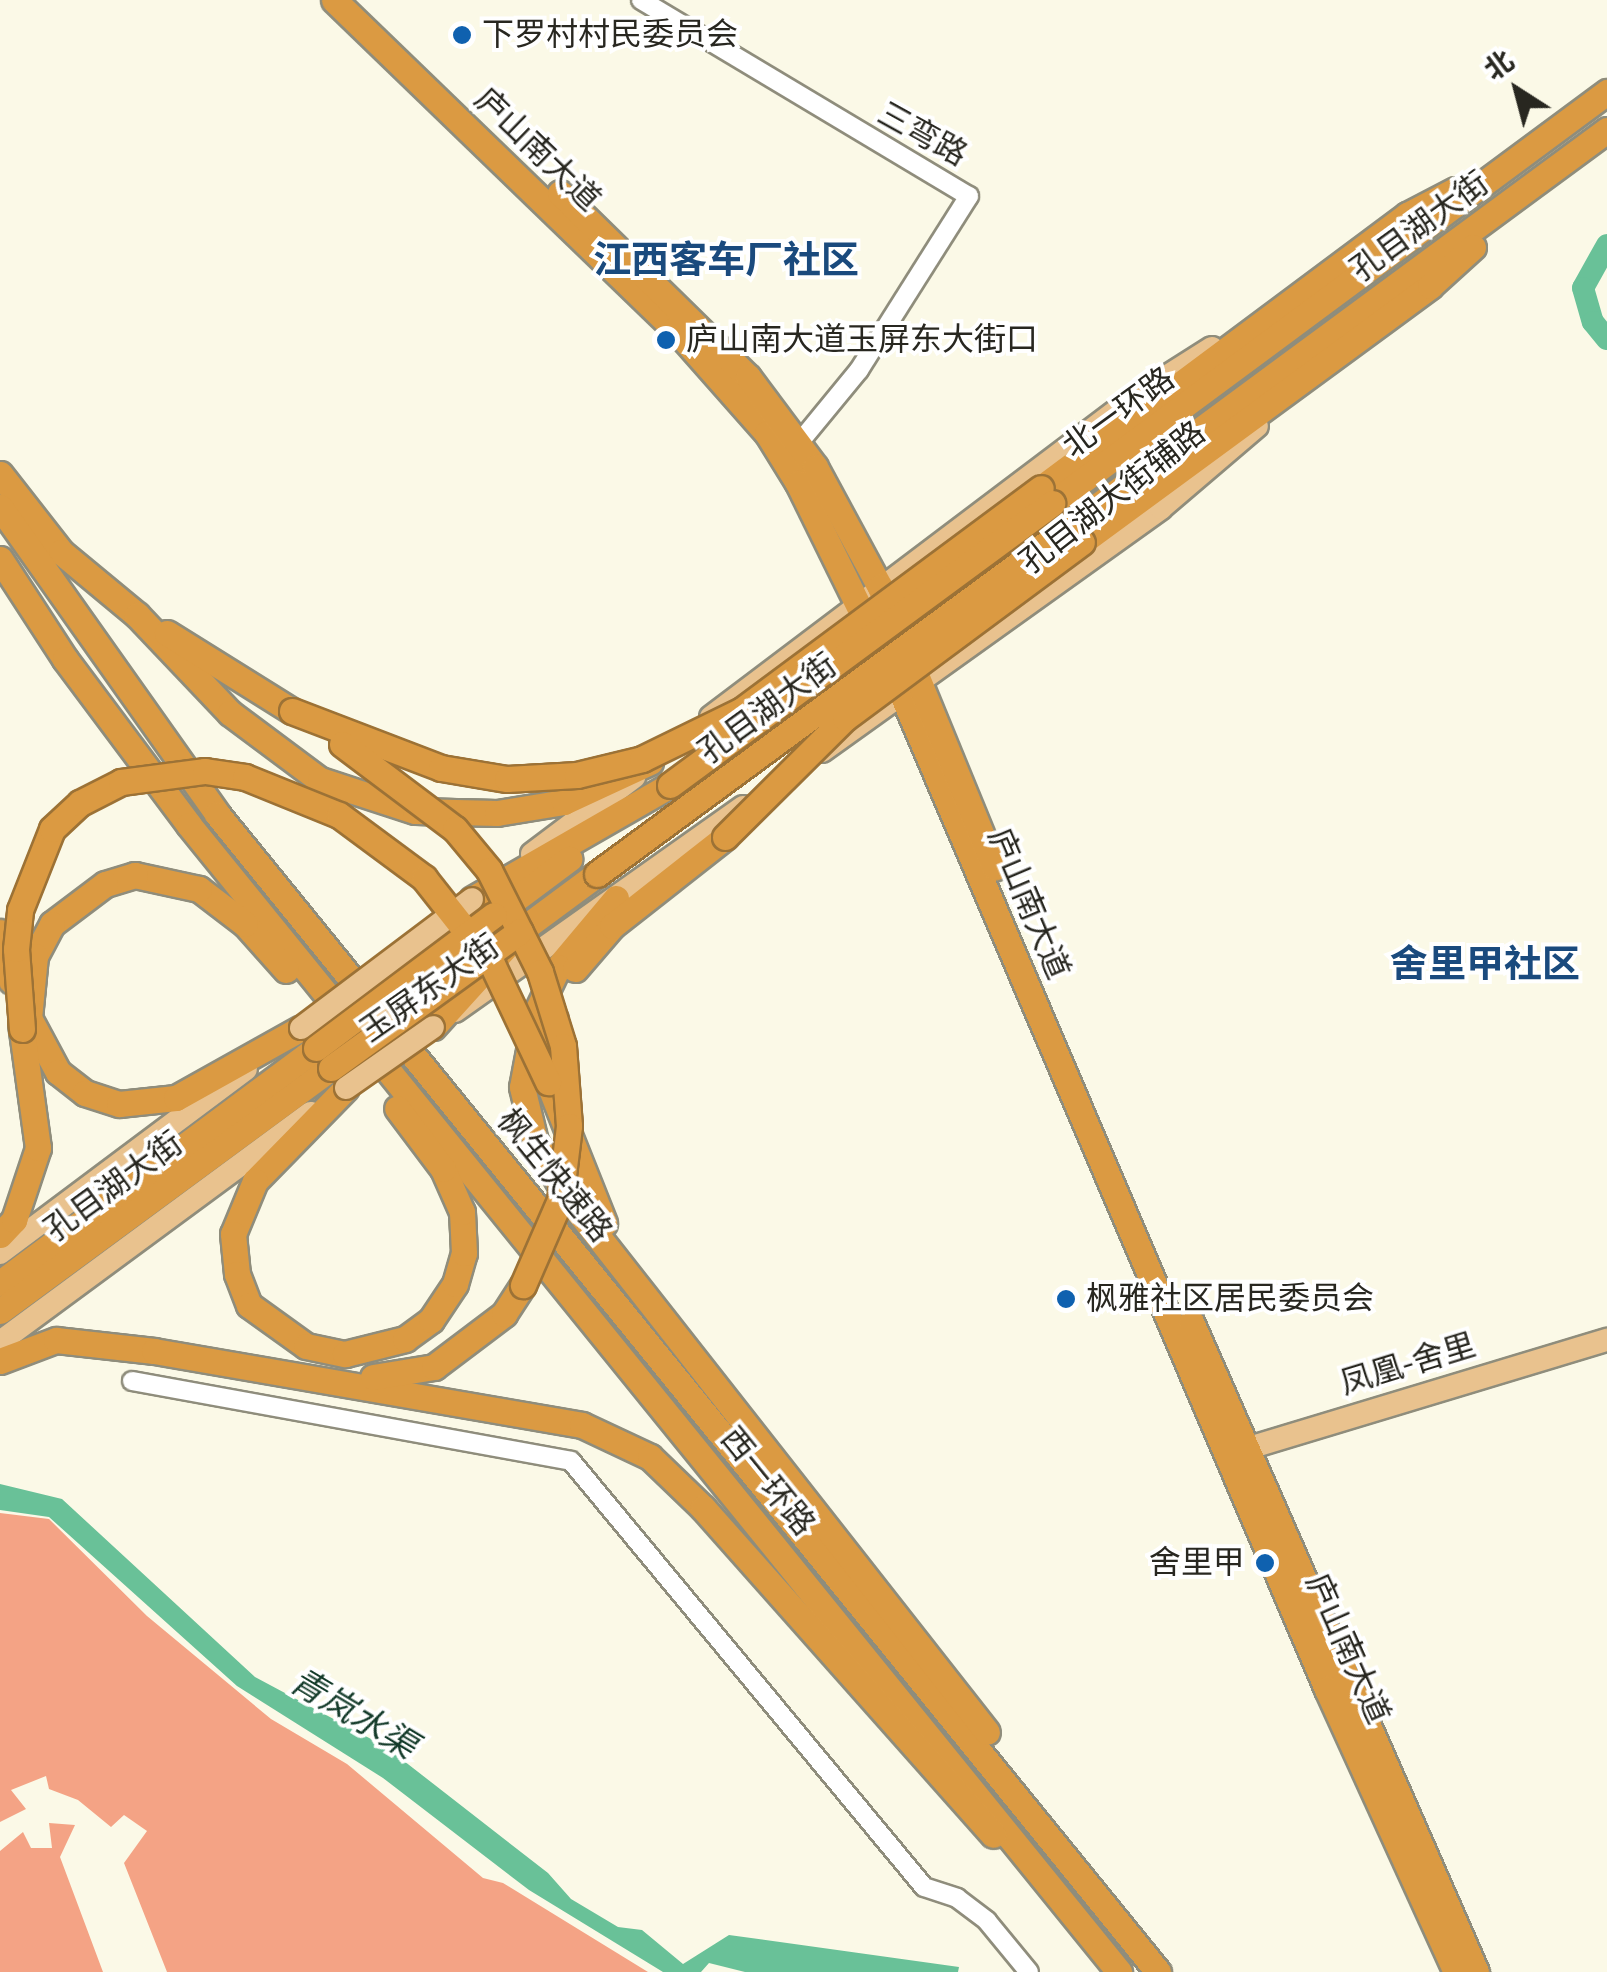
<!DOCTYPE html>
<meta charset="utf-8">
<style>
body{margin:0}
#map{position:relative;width:1607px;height:1972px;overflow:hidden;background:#fbf9e7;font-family:Karla,"Noto Sans SC",sans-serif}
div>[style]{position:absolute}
.forest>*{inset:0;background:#f4a385}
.water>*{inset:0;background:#69c198}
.river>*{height:22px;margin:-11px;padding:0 11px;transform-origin:11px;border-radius:11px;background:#69c198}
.roads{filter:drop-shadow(2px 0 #8f8d7c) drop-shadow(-2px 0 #8f8d7c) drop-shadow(0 2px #8f8d7c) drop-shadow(0 -2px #8f8d7c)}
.minor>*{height:18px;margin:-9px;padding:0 9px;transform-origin:9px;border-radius:9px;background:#fff}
.major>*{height:22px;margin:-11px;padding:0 11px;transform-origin:11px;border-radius:11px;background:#e9c28e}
.highway>*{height:25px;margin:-12.5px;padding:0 12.5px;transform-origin:12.5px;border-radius:12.5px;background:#db9a42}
.bridges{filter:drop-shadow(2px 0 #9c7236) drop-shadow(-2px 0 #9c7236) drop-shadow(0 2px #9c7236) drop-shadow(0 -2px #9c7236)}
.major-bridge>*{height:22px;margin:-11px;padding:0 11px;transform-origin:11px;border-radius:11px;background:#e9c28e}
.highway-bridge>*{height:25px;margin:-12.5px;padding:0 12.5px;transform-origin:12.5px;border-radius:12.5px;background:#db9a42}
.dots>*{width:28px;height:28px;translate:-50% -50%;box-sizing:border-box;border:5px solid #fff;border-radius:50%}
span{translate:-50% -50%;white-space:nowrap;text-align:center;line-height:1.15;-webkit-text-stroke:8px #fff;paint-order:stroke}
.poi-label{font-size:32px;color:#282720}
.left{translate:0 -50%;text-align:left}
.right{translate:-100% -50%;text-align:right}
.street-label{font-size:32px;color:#282720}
.water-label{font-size:35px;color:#143b2a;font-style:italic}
.quarter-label{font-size:38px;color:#1a4a7d;font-weight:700}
.north{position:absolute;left:1467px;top:40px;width:100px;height:100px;-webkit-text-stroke:8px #fff;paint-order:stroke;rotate:324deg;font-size:28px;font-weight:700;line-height:40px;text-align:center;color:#282720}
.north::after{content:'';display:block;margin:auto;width:35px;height:45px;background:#282720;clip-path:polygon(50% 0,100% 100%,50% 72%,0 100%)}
</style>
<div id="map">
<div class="forest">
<i style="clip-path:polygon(0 1513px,49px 1519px,147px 1616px,271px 1719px,347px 1764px,483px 1878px,503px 1883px,648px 1972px,167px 1972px,124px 1863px,147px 1831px,124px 1815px,111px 1827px,78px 1800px,49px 1789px,46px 1776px,11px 1790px,26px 1809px,0 1822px)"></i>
<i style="clip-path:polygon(49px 1823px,75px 1825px,60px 1857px,103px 1972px,0 1972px,0 1851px,23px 1832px,31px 1848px,52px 1848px)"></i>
</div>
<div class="water">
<i style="clip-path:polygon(0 1484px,62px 1499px,255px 1677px,386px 1747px,548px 1873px,571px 1899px,618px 1927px,642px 1930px,683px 1964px,729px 1935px,959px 1967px,958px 1972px,745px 1972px,709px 1963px,701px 1972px,663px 1972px,529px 1890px,383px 1778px,237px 1686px,49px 1517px,0 1510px)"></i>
</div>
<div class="river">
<i style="left:1607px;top:245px;width:49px;rotate:119.2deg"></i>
<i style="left:1583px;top:288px;width:35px;rotate:74deg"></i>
<i style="left:1593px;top:322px;width:22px;rotate:51deg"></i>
</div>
<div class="roads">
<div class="minor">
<i style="left:641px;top:0;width:382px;rotate:30.9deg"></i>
<i style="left:969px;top:196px;width:206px;rotate:122.3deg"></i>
<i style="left:859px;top:370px;width:94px;rotate:129.4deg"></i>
<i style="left:132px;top:1381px;width:446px;rotate:10.3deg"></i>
<i style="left:571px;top:1461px;width:553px;rotate:50.35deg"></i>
<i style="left:924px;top:1887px;width:35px;rotate:18deg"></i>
<i style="left:957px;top:1898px;width:38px;rotate:37deg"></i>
<i style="left:987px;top:1921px;width:66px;rotate:50.5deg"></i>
</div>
<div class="major">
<i style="left:711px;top:717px;width:533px;rotate:-37.06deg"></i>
<i style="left:1136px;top:396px;width:90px;rotate:-32.3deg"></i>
<i style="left:822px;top:751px;width:417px;rotate:-35.6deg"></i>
<i style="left:1161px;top:508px;width:126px;rotate:-40.5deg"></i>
<i style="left:532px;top:854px;width:128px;rotate:-37deg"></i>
<i style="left:455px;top:1011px;width:353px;rotate:-35.3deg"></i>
<i style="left:0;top:1253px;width:307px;rotate:-36.8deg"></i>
<i style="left:0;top:1342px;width:386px;rotate:-36.4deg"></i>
<i style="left:1232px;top:1453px;width:392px;rotate:-16.8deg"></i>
</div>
<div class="highway">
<i style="left:334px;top:0;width:474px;rotate:44deg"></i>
<i style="left:675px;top:329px;width:139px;rotate:48.5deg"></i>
<i style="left:767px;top:433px;width:59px;rotate:58.2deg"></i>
<i style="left:798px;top:483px;width:235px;rotate:63.8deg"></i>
<i style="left:902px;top:694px;width:1082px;rotate:66.87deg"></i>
<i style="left:1327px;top:1689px;width:311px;rotate:65.5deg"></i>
<i style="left:560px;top:193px;width:263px;rotate:44.4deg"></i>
<i style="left:748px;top:377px;width:112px;rotate:53.3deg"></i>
<i style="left:815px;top:467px;width:136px;rotate:61.6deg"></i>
<i style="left:880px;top:587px;width:303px;rotate:67.7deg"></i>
<i style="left:0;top:474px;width:99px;rotate:52deg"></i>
<i style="left:61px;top:552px;width:99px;rotate:39.7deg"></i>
<i style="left:137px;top:615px;width:135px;rotate:46.5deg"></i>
<i style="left:230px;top:713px;width:112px;rotate:36.7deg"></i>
<i style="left:320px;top:780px;width:100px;rotate:18.1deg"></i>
<i style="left:415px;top:811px;width:82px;rotate:1.4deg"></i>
<i style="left:497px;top:813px;width:68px;rotate:-9.3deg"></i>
<i style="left:564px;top:802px;width:95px;rotate:-24.9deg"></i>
<i style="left:1041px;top:488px;width:457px;rotate:-36.7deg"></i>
<i style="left:1407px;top:215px;width:54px;rotate:-27.5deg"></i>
<i style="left:1052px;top:503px;width:691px;rotate:-36.52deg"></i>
<i style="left:0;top:507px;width:376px;rotate:54.7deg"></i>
<i style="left:217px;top:814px;width:1492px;rotate:50.9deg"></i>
<i style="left:1070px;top:526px;width:667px;rotate:-36.41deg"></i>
<i style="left:1082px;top:542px;width:432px;rotate:-36.3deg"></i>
<i style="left:1430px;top:286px;width:58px;rotate:-42.2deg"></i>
<i style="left:0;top:559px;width:119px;rotate:57deg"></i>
<i style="left:65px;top:659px;width:207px;rotate:53.2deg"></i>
<i style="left:189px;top:825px;width:1477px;rotate:50.96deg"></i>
<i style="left:167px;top:633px;width:147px;rotate:32deg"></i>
<i style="left:616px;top:898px;width:90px;rotate:130deg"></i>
<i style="left:558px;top:967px;width:51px;rotate:115.6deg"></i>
<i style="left:536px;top:1013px;width:75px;rotate:100.7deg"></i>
<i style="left:522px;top:1087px;width:56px;rotate:76.5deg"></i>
<i style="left:535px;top:1141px;width:64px;rotate:60.3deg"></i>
<i style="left:567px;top:1197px;width:680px;rotate:51.87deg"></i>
<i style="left:472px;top:899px;width:228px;rotate:-29.9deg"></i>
<i style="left:494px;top:915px;width:94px;rotate:-36.7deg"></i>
<i style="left:0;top:932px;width:50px;rotate:77.3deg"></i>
<i style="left:575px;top:969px;width:57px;rotate:-49.3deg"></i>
<i style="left:612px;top:926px;width:144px;rotate:-38.2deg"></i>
<i style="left:286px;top:970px;width:62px;rotate:-131.7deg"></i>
<i style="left:245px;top:924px;width:58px;rotate:-142.7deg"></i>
<i style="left:199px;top:889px;width:66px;rotate:-167.7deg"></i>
<i style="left:135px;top:875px;width:31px;rotate:163deg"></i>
<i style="left:105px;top:884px;width:66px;rotate:143deg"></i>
<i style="left:52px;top:924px;width:36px;rotate:118deg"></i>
<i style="left:35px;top:956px;width:62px;rotate:95.5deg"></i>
<i style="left:29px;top:1018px;width:61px;rotate:61.8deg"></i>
<i style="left:58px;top:1072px;width:34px;rotate:38deg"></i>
<i style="left:85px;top:1093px;width:36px;rotate:18deg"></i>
<i style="left:119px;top:1104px;width:57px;rotate:-6deg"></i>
<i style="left:176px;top:1098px;width:143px;rotate:-29.2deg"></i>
<i style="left:555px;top:1019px;width:63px;rotate:96.3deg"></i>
<i style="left:548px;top:1082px;width:152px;rotate:68.3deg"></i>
<i style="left:433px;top:1027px;width:130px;rotate:-47.8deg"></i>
<i style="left:520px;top:931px;width:96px;rotate:-36.5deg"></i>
<i style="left:346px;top:1088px;width:130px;rotate:134.4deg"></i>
<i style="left:255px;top:1181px;width:57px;rotate:112.5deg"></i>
<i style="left:233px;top:1234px;width:40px;rotate:84.3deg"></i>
<i style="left:237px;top:1274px;width:33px;rotate:69deg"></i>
<i style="left:249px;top:1305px;width:70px;rotate:35.7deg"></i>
<i style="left:306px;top:1346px;width:40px;rotate:12deg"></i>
<i style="left:345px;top:1354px;width:62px;rotate:-14deg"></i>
<i style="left:405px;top:1339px;width:32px;rotate:-36deg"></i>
<i style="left:431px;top:1320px;width:43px;rotate:-56.3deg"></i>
<i style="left:455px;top:1284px;width:32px;rotate:-74deg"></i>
<i style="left:464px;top:1253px;width:41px;rotate:-92.8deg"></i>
<i style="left:462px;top:1212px;width:47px;rotate:-113.8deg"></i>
<i style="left:443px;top:1169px;width:76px;rotate:-127deg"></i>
<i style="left:0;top:1235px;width:21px;rotate:-47deg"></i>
<i style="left:14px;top:1220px;width:76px;rotate:-71.6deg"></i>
<i style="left:38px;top:1148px;width:125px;rotate:-97.8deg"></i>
<i style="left:0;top:1283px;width:394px;rotate:-36.6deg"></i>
<i style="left:0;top:1311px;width:411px;rotate:-36.3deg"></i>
<i style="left:1191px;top:1322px;width:710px;rotate:66.32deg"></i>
<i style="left:0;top:1361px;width:60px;rotate:-20.6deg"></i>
<i style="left:56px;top:1340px;width:99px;rotate:6.4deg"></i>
<i style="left:154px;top:1351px;width:434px;rotate:9.8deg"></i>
<i style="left:582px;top:1425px;width:75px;rotate:25.2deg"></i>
<i style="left:650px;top:1457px;width:74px;rotate:43.9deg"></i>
<i style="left:703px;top:1508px;width:437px;rotate:48.4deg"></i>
<i style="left:373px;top:1377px;width:62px;rotate:-9.3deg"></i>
<i style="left:434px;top:1367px;width:88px;rotate:-37.1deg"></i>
<i style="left:504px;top:1314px;width:35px;rotate:-57deg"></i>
</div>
</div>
<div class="bridges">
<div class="major-bridge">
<i style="left:301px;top:1028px;width:214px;rotate:-37deg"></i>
<i style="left:346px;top:1088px;width:106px;rotate:-35deg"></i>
</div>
<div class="highway-bridge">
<i style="left:292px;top:711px;width:160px;rotate:20.9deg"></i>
<i style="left:441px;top:768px;width:67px;rotate:9.5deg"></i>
<i style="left:507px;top:779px;width:70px;rotate:-3.3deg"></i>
<i style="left:577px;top:775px;width:67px;rotate:-13.8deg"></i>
<i style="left:642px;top:759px;width:111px;rotate:-26.1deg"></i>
<i style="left:742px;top:710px;width:372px;rotate:-36.6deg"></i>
<i style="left:342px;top:744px;width:141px;rotate:37deg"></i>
<i style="left:455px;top:829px;width:53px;rotate:50.3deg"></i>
<i style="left:489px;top:870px;width:114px;rotate:63.4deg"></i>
<i style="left:540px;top:972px;width:77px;rotate:72.7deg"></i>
<i style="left:563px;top:1046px;width:80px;rotate:85.7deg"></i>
<i style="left:569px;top:1126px;width:75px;rotate:96.9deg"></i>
<i style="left:560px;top:1200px;width:93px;rotate:113.5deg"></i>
<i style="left:670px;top:785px;width:475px;rotate:-36.4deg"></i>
<i style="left:725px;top:837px;width:169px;rotate:-44.8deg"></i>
<i style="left:845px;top:718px;width:295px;rotate:-36.6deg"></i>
<i style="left:597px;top:874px;width:587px;rotate:-36.34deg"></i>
<i style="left:22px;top:1029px;width:80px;rotate:-94.3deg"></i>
<i style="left:16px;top:949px;width:39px;rotate:-84deg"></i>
<i style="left:20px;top:910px;width:87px;rotate:-68.4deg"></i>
<i style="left:52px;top:829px;width:38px;rotate:-43deg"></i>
<i style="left:80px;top:803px;width:46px;rotate:-27.1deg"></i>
<i style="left:121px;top:782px;width:85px;rotate:-7.5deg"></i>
<i style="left:205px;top:771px;width:40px;rotate:8.5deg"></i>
<i style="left:245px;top:777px;width:101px;rotate:22deg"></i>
<i style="left:339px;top:815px;width:106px;rotate:36.5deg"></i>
<i style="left:424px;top:878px;width:110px;rotate:51.7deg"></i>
<i style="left:492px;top:964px;width:131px;rotate:64.6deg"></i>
<i style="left:316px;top:1048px;width:222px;rotate:-36.8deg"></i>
<i style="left:331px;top:1068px;width:233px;rotate:-35.9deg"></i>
</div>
</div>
<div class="dots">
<i style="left:462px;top:35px;background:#0f61af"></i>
<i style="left:666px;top:340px;background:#0f61af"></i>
<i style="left:1066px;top:1299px;background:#0f61af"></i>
<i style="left:1265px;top:1563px;background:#0f61af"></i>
</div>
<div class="poi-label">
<span class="left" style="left:482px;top:35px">下罗村村民委员会</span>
<span class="left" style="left:686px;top:340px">庐山南大道玉屏东大街口</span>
<span class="left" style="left:1086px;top:1299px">枫雅社区居民委员会</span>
<span class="right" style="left:1245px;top:1563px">舍里甲</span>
</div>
<div class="street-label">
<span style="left:922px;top:135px;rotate:29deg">三弯路</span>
<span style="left:537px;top:150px;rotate:44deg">庐山南大道</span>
<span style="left:1420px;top:227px;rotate:-36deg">孔目湖大街</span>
<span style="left:1119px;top:413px;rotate:-36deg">北一环路</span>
<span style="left:1113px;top:498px;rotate:-38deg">孔目湖大街辅路</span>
<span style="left:768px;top:709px;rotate:-36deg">孔目湖大街</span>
<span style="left:1028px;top:904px;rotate:67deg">庐山南大道</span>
<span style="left:430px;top:989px;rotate:-35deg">玉屏东大街</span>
<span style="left:554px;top:1176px;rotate:51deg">枫生快速路</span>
<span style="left:114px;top:1187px;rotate:-36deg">孔目湖大街</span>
<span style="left:1408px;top:1365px;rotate:-17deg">凤凰-舍里</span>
<span style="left:767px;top:1482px;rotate:51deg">西一环路</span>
<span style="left:1347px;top:1649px;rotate:66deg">庐山南大道</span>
</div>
<div class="water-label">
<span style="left:353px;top:1714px;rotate:31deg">青岚水渠</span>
</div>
<div class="quarter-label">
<span style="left:726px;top:261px">江西客车厂社区</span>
<span style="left:1485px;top:965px">舍里甲社区</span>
</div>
<div class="north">北</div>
</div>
